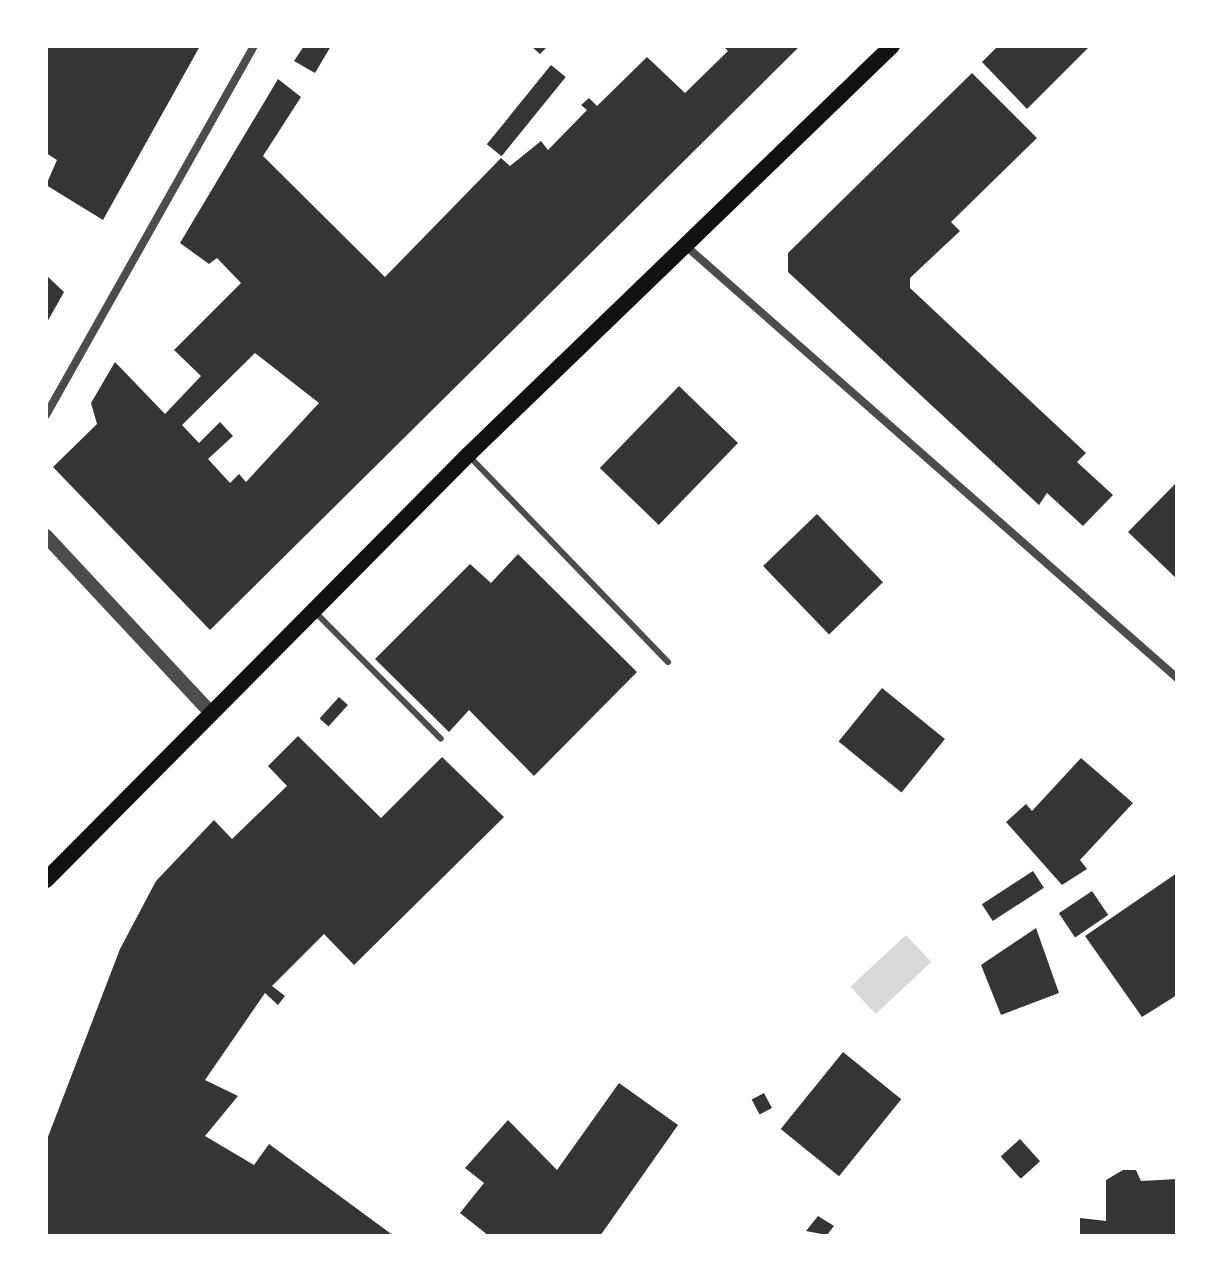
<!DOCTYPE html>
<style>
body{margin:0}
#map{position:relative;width:1223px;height:1282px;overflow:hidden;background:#fff;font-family:"PT Sans",sans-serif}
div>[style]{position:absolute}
.water>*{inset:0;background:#d9d9d9;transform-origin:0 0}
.building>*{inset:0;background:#353535;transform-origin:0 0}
.service>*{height:6px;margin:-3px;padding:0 3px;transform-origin:3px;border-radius:3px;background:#4c4c4c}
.minor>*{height:8px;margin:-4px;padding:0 4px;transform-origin:4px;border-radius:4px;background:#4c4c4c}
.tertiary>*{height:14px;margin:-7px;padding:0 7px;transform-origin:7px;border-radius:7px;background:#4c4c4c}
.secondary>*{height:16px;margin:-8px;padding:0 8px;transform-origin:8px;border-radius:8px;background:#111}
span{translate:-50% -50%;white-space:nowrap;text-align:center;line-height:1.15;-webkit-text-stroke:8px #fff;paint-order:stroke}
.frame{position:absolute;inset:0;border:48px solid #fff;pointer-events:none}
</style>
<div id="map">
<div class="water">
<i style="left:906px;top:935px;width:37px;height:76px;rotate:47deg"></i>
</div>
<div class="building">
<i style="clip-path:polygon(46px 46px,200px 46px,103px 220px,46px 185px,57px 160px,46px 153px)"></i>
<i style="clip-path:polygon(304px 46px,331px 46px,315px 73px,294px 61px)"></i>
<i style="clip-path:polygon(531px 46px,548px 46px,540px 54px)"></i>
<i style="clip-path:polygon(evenodd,723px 46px,800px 46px,210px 630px,53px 467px,97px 424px,91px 403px,115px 362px,165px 414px,201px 376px,174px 350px,241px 283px,217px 258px,209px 264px,180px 243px,278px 79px,301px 97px,263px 156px,385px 277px,501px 158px,510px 166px,541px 141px,548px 150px,587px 110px,581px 105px,589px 98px,597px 106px,647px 57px,685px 93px,728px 51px,723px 46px,255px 353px,319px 403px,246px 482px,239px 474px,230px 483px,208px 459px,233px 436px,220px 422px,199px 443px,182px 425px,255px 353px)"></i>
<i style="clip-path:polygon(998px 46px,1090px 46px,1027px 109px,982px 62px)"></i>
<i style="left:551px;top:65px;width:19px;height:102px;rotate:39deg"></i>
<i style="clip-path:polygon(972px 73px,1037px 138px,951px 222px,960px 231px,910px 278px,910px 288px,1086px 453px,1077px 462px,1113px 495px,1083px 526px,1047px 493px,1039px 505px,788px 272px,788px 253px)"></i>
<i style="clip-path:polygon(46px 275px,64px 292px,46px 324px)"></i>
<i style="left:679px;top:386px;width:82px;height:114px;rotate:44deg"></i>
<i style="clip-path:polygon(1177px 482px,1177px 579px,1128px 532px)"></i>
<i style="left:817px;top:514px;width:95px;height:75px;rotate:46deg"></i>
<i style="clip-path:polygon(518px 554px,637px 672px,534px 776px,469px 710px,449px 732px,375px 659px,470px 564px,491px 583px)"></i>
<i style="left:882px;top:688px;width:81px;height:69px;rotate:39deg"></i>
<i style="left:339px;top:697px;width:12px;height:29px;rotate:42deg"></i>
<i style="clip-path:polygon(298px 736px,381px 818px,442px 757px,504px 817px,354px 965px,324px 934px,272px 986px,285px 996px,278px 1005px,265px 993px,205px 1080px,238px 1096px,205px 1136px,254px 1165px,269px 1144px,394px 1236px,46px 1236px,46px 1142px,120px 949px,156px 881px,214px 820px,232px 839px,287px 786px,268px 766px)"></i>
<i style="clip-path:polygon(1081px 758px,1133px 803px,1080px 860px,1087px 869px,1062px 885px,1006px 822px,1026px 804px,1032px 811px)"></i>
<i style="left:1033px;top:871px;width:20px;height:61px;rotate:57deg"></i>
<i style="clip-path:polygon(1177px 873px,1177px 995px,1142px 1017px,1085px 936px)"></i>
<i style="left:1092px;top:891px;width:29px;height:40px;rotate:56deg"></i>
<i style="clip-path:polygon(1036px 928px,1059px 993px,1001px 1015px,981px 965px)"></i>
<i style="left:843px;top:1052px;width:75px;height:99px;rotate:39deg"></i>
<i style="clip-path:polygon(619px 1083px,678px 1125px,600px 1236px,489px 1236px,460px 1213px,484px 1183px,465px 1168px,508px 1120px,557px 1170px)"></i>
<i style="left:764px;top:1093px;width:17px;height:14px;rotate:62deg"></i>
<i style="left:1020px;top:1139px;width:30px;height:26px;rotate:48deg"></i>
<i style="clip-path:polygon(1123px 1170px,1136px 1170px,1141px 1181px,1177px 1179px,1177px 1236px,1080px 1236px,1080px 1218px,1106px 1221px,1106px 1180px)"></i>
<i style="clip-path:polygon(818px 1216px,834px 1226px,827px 1235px,806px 1231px)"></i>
</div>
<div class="service">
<i style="left:468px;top:455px;width:288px;rotate:46deg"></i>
<i style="left:316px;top:613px;width:177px;rotate:45.2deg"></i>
</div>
<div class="minor">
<i style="left:687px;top:247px;width:653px;rotate:41.33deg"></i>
<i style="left:46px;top:415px;width:424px;rotate:-60.6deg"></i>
</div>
<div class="tertiary">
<i style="left:46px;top:536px;width:241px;rotate:47deg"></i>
</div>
<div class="secondary">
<i style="left:46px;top:880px;width:599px;rotate:-45.2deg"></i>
<i style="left:468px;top:455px;width:589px;rotate:-43.97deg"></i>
</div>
<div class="frame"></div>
</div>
